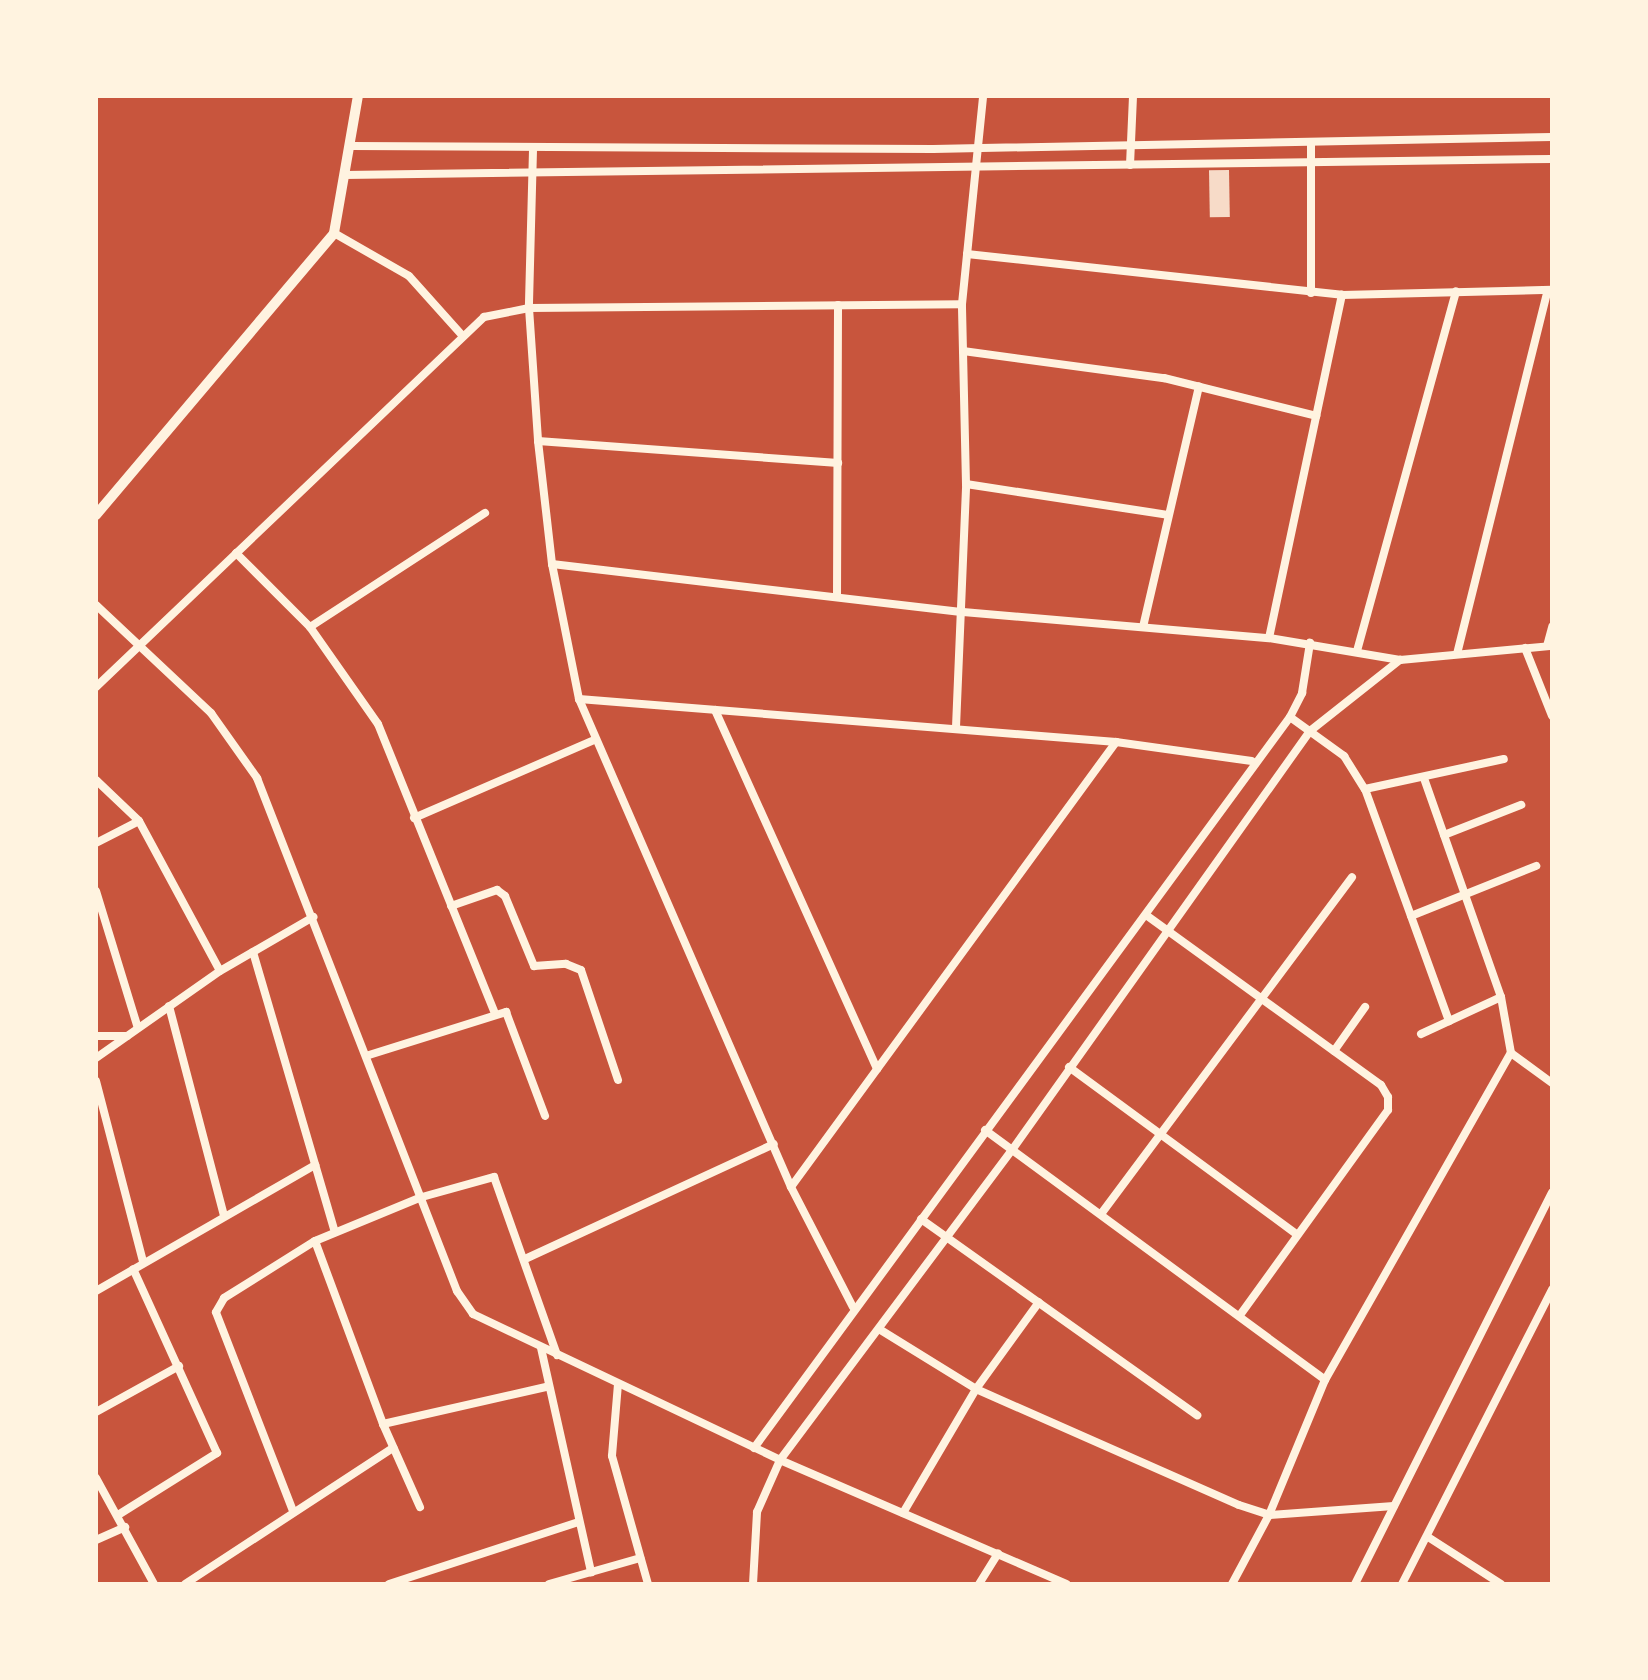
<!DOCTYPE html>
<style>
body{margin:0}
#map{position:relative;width:1648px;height:1680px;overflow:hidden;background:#c8553d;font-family:Manrope,sans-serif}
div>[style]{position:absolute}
.building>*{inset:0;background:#f7dbc8;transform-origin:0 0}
.minor>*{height:8px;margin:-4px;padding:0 4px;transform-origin:4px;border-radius:4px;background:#fff3e0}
.tertiary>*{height:10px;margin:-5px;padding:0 5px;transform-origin:5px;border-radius:5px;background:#fff3e0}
span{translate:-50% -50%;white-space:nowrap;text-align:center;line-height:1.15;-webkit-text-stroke:8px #fff3e0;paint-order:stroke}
.frame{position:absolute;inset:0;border:98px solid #fff3e0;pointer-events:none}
</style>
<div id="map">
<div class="building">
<i style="left:1229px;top:170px;width:47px;height:20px;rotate:89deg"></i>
</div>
<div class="minor">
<i style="left:351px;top:146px;width:582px;rotate:0.3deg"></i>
<i style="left:933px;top:149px;width:619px;rotate:-1.11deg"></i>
<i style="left:533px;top:150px;width:158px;rotate:91.5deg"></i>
<i style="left:529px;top:308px;width:133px;rotate:86.1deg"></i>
<i style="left:538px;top:441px;width:124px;rotate:83.5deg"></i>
<i style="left:552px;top:564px;width:138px;rotate:78.7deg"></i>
<i style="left:579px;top:699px;width:532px;rotate:66.52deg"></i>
<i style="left:791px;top:1187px;width:135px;rotate:62.7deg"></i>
<i style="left:1130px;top:165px;width:69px;rotate:-87.5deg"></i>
<i style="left:344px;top:175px;width:1208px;rotate:-0.76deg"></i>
<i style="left:334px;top:233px;width:86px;rotate:29.8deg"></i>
<i style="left:409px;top:276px;width:78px;rotate:48.1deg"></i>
<i style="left:967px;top:254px;width:377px;rotate:6.2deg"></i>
<i style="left:1342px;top:295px;width:210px;rotate:-1.4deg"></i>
<i style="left:1311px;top:293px;width:149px;rotate:-90deg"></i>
<i style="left:963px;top:351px;width:203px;rotate:7.7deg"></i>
<i style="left:1164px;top:378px;width:157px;rotate:14deg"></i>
<i style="left:538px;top:441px;width:301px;rotate:4.2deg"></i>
<i style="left:966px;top:484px;width:204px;rotate:8.7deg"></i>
<i style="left:236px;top:553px;width:105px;rotate:45deg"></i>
<i style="left:310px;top:627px;width:118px;rotate:55deg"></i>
<i style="left:378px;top:724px;width:312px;rotate:68deg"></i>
<i style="left:552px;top:564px;width:414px;rotate:6.7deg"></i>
<i style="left:963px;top:612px;width:307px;rotate:4.9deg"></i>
<i style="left:1269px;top:638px;width:133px;rotate:9.5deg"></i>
<i style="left:1400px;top:660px;width:153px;rotate:-5.3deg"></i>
<i style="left:837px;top:597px;width:292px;rotate:-89.8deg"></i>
<i style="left:96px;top:605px;width:158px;rotate:43.2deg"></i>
<i style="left:211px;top:713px;width:80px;rotate:54.7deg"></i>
<i style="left:257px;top:778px;width:551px;rotate:68.7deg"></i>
<i style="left:457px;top:1291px;width:28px;rotate:55deg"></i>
<i style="left:473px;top:1314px;width:340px;rotate:25.4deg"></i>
<i style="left:780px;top:1460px;width:312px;rotate:23.4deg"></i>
<i style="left:310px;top:627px;width:209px;rotate:-33.1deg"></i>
<i style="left:1143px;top:627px;width:247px;rotate:-76.9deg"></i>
<i style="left:1269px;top:638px;width:351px;rotate:-78deg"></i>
<i style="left:1547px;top:646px;width:20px;rotate:-75deg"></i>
<i style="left:1525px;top:648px;width:73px;rotate:68.3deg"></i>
<i style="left:1357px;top:651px;width:373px;rotate:-74.6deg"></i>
<i style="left:1457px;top:654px;width:375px;rotate:-76deg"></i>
<i style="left:96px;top:687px;width:536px;rotate:-43.64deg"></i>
<i style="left:484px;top:317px;width:46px;rotate:-11.3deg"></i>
<i style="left:529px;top:308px;width:433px;rotate:-0.5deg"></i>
<i style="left:579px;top:699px;width:539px;rotate:4.58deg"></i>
<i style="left:1116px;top:742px;width:137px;rotate:8deg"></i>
<i style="left:715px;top:710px;width:394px;rotate:65.7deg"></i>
<i style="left:1290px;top:717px;width:67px;rotate:35.8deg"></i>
<i style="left:1344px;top:756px;width:39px;rotate:58deg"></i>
<i style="left:1365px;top:789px;width:247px;rotate:70.1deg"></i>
<i style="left:956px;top:727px;width:243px;rotate:-87.6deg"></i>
<i style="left:966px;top:484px;width:180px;rotate:-91.3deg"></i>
<i style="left:962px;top:304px;width:209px;rotate:-84.2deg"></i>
<i style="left:96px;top:780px;width:59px;rotate:43.6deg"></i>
<i style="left:139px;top:821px;width:170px;rotate:61.6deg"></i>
<i style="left:1365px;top:789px;width:142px;rotate:-12.2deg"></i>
<i style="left:414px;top:818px;width:196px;rotate:-23.4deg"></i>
<i style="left:1444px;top:835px;width:83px;rotate:-21.3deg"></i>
<i style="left:96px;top:843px;width:48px;rotate:-27.1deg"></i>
<i style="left:96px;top:891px;width:143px;rotate:73deg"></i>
<i style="left:451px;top:906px;width:49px;rotate:-19.2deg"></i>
<i style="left:497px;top:890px;width:10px;rotate:37deg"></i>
<i style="left:505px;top:896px;width:76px;rotate:67.5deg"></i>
<i style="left:534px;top:966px;width:32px;rotate:-4deg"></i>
<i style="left:566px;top:964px;width:16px;rotate:22deg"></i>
<i style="left:581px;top:970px;width:116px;rotate:71.4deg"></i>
<i style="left:1146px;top:915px;width:290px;rotate:35.9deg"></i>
<i style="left:1381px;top:1085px;width:14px;rotate:60deg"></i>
<i style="left:1388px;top:1097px;width:13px;rotate:90deg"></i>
<i style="left:1388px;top:1110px;width:253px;rotate:125.8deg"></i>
<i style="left:1411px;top:916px;width:135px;rotate:-21.8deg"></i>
<i style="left:253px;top:952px;width:292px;rotate:73.7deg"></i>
<i style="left:169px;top:1006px;width:217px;rotate:75.3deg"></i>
<i style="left:1421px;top:1034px;width:88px;rotate:-24.8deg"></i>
<i style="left:96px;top:1036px;width:31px"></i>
<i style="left:1334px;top:1051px;width:54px;rotate:-54.8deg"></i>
<i style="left:1511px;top:1053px;width:51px;rotate:36.2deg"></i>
<i style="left:369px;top:1055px;width:144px;rotate:-17.4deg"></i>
<i style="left:506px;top:1012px;width:111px;rotate:69.4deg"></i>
<i style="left:96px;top:1058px;width:151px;rotate:-35.1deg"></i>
<i style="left:220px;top:971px;width:108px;rotate:-30.1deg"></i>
<i style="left:1069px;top:1067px;width:282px;rotate:36.3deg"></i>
<i style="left:96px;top:1081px;width:187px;rotate:75.4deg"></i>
<i style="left:985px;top:1130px;width:422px;rotate:36.3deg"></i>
<i style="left:791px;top:1187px;width:551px;rotate:-53.86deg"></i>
<i style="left:1101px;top:1214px;width:420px;rotate:-53.3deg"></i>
<i style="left:921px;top:1219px;width:339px;rotate:35.4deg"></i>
<i style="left:315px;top:1241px;width:195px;rotate:69.6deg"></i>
<i style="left:383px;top:1424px;width:91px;rotate:66deg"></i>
<i style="left:525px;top:1259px;width:274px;rotate:-24.8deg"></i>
<i style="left:96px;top:1291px;width:253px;rotate:-29.9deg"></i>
<i style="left:879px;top:1329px;width:114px;rotate:31.7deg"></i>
<i style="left:976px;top:1389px;width:287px;rotate:23.8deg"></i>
<i style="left:1239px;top:1505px;width:32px;rotate:18deg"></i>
<i style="left:1269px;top:1515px;width:125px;rotate:-4.1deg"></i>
<i style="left:541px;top:1348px;width:230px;rotate:77.4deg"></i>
<i style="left:618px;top:1384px;width:72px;rotate:94.8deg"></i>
<i style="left:612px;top:1456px;width:133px;rotate:74.3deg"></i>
<i style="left:96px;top:1412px;width:95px;rotate:-29deg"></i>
<i style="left:383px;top:1424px;width:167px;rotate:-12.8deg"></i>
<i style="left:754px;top:1448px;width:906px;rotate:-53.75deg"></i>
<i style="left:1290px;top:717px;width:27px;rotate:-63deg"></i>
<i style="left:1302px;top:693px;width:51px;rotate:-80.9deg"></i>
<i style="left:96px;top:1478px;width:121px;rotate:61.3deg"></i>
<i style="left:293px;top:1511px;width:213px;rotate:-111.2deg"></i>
<i style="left:216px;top:1312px;width:16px;rotate:-60deg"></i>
<i style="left:224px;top:1298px;width:107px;rotate:-32.1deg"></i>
<i style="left:315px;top:1241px;width:116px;rotate:-22.4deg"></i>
<i style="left:422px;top:1197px;width:75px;rotate:-15.5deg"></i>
<i style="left:494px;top:1177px;width:189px;rotate:70.5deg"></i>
<i style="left:903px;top:1513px;width:144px;rotate:-59.5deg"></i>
<i style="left:976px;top:1389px;width:107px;rotate:-54.1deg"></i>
<i style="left:118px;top:1515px;width:117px;rotate:-32.1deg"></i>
<i style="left:217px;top:1453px;width:202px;rotate:-114.5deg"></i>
<i style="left:1428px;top:1537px;width:87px;rotate:32.8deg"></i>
<i style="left:96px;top:1540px;width:32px;rotate:-24deg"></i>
<i style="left:185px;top:1584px;width:249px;rotate:-33.2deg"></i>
<i style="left:389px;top:1584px;width:197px;rotate:-18.1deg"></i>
<i style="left:549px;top:1584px;width:95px;rotate:-15.9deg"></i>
<i style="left:753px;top:1584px;width:72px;rotate:-86.8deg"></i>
<i style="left:757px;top:1512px;width:57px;rotate:-66.1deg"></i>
<i style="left:780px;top:1460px;width:387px;rotate:-53.2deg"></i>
<i style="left:1012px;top:1150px;width:514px;rotate:-54.58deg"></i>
<i style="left:1310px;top:731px;width:115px;rotate:-38.3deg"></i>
<i style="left:979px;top:1584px;width:36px;rotate:-58deg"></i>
<i style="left:1232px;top:1584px;width:78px;rotate:-61.8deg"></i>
<i style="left:1269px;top:1515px;width:146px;rotate:-67.5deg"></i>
<i style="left:1325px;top:1380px;width:376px;rotate:-60.4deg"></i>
<i style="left:1511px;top:1053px;width:57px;rotate:-100.1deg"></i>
<i style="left:1501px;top:997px;width:232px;rotate:-109.4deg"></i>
<i style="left:1355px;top:1584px;width:438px;rotate:-63.3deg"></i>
<i style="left:1402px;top:1584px;width:331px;rotate:-63deg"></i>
</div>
<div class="tertiary">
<i style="left:96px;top:515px;width:369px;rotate:-49.8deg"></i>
<i style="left:334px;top:233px;width:139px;rotate:-80.1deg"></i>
</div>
<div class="frame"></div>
</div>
